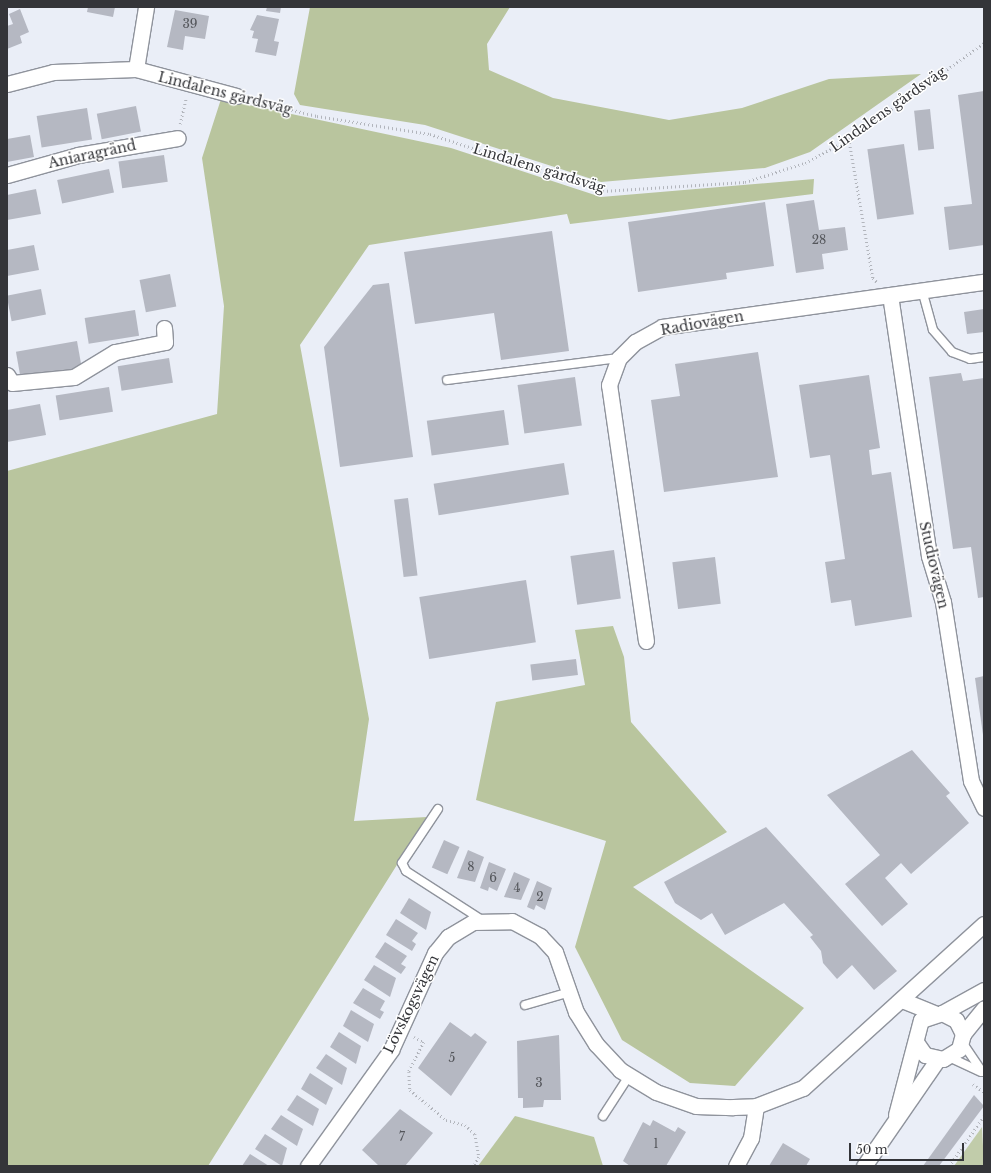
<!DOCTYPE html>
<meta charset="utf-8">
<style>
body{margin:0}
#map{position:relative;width:991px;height:1173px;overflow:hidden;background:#eaeef7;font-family:"Libre Baskerville",serif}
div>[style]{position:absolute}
.green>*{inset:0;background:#c1ccaa}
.forest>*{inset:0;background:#b9c59e}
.building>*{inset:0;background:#b5b8c2;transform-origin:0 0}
.path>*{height:2.5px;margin-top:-1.25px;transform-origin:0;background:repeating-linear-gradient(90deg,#b2b5bc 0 1px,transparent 0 4px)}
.roads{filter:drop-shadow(1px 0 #8f939c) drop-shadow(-1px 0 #8f939c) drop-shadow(0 1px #8f939c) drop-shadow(0 -1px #8f939c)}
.lane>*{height:8px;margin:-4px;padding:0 4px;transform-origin:4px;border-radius:4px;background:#fff}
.street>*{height:15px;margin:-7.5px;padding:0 7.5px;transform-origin:7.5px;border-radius:7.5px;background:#fff}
span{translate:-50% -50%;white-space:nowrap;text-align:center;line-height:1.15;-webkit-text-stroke:3px #fff;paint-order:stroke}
.number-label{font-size:12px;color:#54565b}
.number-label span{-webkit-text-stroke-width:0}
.street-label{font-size:14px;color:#343539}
.frame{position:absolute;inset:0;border:8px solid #343539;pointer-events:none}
.scale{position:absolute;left:849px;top:1143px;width:115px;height:18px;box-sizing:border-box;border:2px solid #343539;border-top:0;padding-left:5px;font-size:12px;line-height:14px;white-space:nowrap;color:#343539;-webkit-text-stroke:3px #fff;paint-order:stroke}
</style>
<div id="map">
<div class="green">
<i style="clip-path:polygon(982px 1127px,984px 1166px,954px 1166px)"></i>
</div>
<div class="forest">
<i style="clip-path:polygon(310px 7px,510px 7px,487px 44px,489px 70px,553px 98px,669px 120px,742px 108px,829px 79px,921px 74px,810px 152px,765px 168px,601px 182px,425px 125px,300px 105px,294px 94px)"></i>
<i style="clip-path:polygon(221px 99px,451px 148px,601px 197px,814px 179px,813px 194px,570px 224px,567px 214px,369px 245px,300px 345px,369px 719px,354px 821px,427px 817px,208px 1166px,7px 1166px,7px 471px,217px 414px,224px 306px,202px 158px)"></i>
<i style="clip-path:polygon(613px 626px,624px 657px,631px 722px,727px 832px,633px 887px,804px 1008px,735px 1086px,690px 1083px,622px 1040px,575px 947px,606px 841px,476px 800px,496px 702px,585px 685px,575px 630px)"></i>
<i style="clip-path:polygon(515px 1116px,594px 1137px,603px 1166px,478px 1166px)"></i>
</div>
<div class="building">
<i style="clip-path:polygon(88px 7px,115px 7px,113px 17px,87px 12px)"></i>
<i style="clip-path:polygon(267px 7px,281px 7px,280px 13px,266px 11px)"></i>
<i style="clip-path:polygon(20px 9px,29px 32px,20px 36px,22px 43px,7px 49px,7px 26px,13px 24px,9px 14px)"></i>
<i style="clip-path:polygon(175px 10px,209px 16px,205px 39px,185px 36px,183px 50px,167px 47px)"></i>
<i style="clip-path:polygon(257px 15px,279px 19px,274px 41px,279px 42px,276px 56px,255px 52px,258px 39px,252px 38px,254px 31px,250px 30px)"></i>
<i style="clip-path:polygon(984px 91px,984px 245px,949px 250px,944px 207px,972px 204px,958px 95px)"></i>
<i style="left:136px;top:106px;width:26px;height:40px;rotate:79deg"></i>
<i style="left:87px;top:108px;width:32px;height:51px;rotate:81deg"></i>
<i style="left:930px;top:109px;width:40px;height:16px;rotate:84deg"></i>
<i style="clip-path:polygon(30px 135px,34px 157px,7px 162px,7px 139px)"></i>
<i style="left:904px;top:144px;width:71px;height:37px;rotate:82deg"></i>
<i style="left:164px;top:155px;width:27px;height:46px;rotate:82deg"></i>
<i style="left:109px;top:169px;width:24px;height:53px;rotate:78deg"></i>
<i style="clip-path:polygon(36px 189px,41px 214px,7px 220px,7px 195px)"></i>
<i style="clip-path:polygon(814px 200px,819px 230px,845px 227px,848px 250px,822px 254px,824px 269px,796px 273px,786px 204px)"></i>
<i style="clip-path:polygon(765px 202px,774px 266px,726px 273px,727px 279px,638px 292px,628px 222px)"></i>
<i style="clip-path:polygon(552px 231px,569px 351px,501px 360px,494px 313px,415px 324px,404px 252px)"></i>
<i style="clip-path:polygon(34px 245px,39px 270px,7px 276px,7px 250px)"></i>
<i style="left:170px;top:274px;width:33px;height:31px;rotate:79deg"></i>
<i style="clip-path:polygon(389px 283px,413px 457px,340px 467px,324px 347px,373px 285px)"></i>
<i style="left:41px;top:289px;width:26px;height:35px;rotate:79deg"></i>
<i style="clip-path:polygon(984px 309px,984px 332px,967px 334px,964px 312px)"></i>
<i style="left:135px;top:310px;width:26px;height:51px;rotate:81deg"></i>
<i style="left:77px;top:341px;width:27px;height:62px;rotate:80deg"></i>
<i style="clip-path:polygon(758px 352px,778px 477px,664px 492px,651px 400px,680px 396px,675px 364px)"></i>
<i style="left:169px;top:358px;width:25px;height:52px;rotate:81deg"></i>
<i style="clip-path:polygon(961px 373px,963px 381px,984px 378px,984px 597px,978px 598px,971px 547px,953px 549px,929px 377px)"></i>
<i style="clip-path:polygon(869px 375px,880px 448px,869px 450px,872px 475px,891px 472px,912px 617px,855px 626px,851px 600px,831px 603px,825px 562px,845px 559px,830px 455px,810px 458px,799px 385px)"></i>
<i style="left:575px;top:377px;width:49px;height:58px;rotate:82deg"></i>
<i style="left:109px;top:387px;width:25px;height:54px;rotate:81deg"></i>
<i style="clip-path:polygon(40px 404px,46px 435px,7px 442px,7px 410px)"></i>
<i style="left:504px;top:410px;width:35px;height:78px;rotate:82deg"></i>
<i style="left:564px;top:463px;width:32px;height:132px;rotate:81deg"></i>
<i style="left:408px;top:498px;width:78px;height:14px;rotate:83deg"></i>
<i style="left:614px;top:550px;width:49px;height:44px;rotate:82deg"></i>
<i style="left:715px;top:557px;width:47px;height:43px;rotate:83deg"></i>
<i style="left:526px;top:580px;width:63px;height:108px;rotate:81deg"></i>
<i style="left:576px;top:659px;width:16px;height:46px;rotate:83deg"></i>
<i style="clip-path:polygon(984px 676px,984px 735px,983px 735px,975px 678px)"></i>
<i style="clip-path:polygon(912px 750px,950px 793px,946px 796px,969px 823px,911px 874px,901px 863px,885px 878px,908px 904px,882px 926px,845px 884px,880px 855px,827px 795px)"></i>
<i style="clip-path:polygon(766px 827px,897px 971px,874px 990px,852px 965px,837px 979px,823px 963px,821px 951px,810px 937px,813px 935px,784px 903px,725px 935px,712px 913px,701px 920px,675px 903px,664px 882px)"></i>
<i style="left:444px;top:840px;width:17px;height:30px;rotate:24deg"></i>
<i style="clip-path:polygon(468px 850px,484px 857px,475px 882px,457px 878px)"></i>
<i style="clip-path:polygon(489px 862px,506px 869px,497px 891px,489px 887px,488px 891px,480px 888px)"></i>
<i style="clip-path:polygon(514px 872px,530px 879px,521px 900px,504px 897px)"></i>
<i style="clip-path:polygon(537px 881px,552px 888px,545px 910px,536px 905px,534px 910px,527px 907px)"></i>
<i style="clip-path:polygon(409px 898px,431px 912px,426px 930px,400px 913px)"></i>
<i style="clip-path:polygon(396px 919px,418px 933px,412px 941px,416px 944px,412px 951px,386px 935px)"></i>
<i style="clip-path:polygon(385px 942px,407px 956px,401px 964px,406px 967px,401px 974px,375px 957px)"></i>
<i style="clip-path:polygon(374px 965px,396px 978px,390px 997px,364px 980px)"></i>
<i style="clip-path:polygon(363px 988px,385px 1001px,380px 1010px,384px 1012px,380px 1019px,353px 1003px)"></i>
<i style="clip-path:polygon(351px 1010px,374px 1024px,368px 1042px,343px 1026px)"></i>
<i style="clip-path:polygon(450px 1022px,471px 1037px,475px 1033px,487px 1042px,451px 1096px,418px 1068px)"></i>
<i style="clip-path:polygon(339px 1032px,361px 1046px,356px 1064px,330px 1047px)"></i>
<i style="clip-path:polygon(559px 1035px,561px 1100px,544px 1100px,543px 1107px,523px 1108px,523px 1098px,518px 1098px,517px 1041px)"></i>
<i style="clip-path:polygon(326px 1054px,347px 1068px,342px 1085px,316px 1068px)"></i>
<i style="clip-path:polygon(310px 1073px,333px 1088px,326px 1105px,301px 1089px)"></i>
<i style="clip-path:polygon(297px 1095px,319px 1109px,313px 1126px,287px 1110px)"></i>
<i style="clip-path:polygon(974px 1095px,984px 1106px,939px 1166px,923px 1166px)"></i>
<i style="clip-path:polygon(400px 1109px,433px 1133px,405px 1166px,379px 1166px,362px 1150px)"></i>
<i style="clip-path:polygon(281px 1115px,303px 1129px,297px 1146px,271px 1129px)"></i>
<i style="clip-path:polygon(653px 1120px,675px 1132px,678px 1127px,686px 1132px,666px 1166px,630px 1166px,623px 1161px,643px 1122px,650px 1126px)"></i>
<i style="clip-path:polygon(265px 1134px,287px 1148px,282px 1166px,255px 1149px)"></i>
<i style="clip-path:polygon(783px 1143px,810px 1159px,806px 1166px,769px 1166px)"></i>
<i style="clip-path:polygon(250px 1154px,269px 1166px,242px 1166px)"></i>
</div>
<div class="path">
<i style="left:249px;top:99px;width:70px;rotate:14deg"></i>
<i style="left:317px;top:116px;width:114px;rotate:9.1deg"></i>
<i style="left:430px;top:134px;width:182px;rotate:18.2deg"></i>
<i style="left:603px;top:191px;width:142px;rotate:-3.6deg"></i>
<i style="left:745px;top:182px;width:63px;rotate:-17.6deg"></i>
<i style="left:805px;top:163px;width:50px;rotate:-28.6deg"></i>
<i style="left:849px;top:139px;width:166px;rotate:-35.4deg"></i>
<i style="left:180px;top:124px;width:27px;rotate:-77deg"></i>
<i style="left:849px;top:139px;width:141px;rotate:80.2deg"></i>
<i style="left:873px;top:278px;width:7px;rotate:45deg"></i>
<i style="left:414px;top:1037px;width:11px;rotate:27deg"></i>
<i style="left:424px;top:1042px;width:34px;rotate:117deg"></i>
<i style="left:409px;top:1072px;width:18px;rotate:87deg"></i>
<i style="left:410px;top:1090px;width:47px;rotate:39.8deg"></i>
<i style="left:446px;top:1120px;width:20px;rotate:15deg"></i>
<i style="left:465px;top:1125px;width:13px;rotate:42deg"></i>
<i style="left:475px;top:1134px;width:23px;rotate:80deg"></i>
<i style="left:479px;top:1157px;width:10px;rotate:119deg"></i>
<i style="left:973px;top:1084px;width:14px;rotate:36deg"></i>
<i style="left:949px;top:1166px;width:61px;rotate:-55deg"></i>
</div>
<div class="roads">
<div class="lane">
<i style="left:922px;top:290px;width:41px;rotate:74.6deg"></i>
<i style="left:933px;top:330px;width:29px;rotate:49deg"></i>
<i style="left:952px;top:352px;width:19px;rotate:21deg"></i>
<i style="left:970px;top:359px;width:14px;rotate:-8deg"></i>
<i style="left:447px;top:380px;width:173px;rotate:-7.3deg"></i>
<i style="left:438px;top:809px;width:65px;rotate:123.7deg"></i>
<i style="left:402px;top:863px;width:9px;rotate:63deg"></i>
<i style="left:406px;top:871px;width:90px;rotate:32.8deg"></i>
<i style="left:525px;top:1005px;width:47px;rotate:-16.1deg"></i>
<i style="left:962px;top:1042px;width:36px;rotate:56deg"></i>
<i style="left:949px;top:1057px;width:35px;rotate:25deg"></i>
<i style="left:603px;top:1116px;width:48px;rotate:-57deg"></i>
</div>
<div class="street">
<i style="left:136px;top:69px;width:104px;rotate:15.1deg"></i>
<i style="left:7px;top:84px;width:48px;rotate:-14.6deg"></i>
<i style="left:53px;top:72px;width:83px;rotate:-2.1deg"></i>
<i style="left:136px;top:69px;width:63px;rotate:-80.8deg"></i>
<i style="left:7px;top:175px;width:74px;rotate:-15.7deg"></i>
<i style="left:78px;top:155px;width:101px;rotate:-9.6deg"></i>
<i style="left:890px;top:295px;width:264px;rotate:81.5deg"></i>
<i style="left:929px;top:556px;width:48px;rotate:73.1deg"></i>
<i style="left:943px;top:602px;width:181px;rotate:81.1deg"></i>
<i style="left:971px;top:781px;width:30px;rotate:64deg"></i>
<i style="left:7px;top:375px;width:9px;rotate:58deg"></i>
<i style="left:12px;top:383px;width:62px;rotate:-5.5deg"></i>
<i style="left:74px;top:377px;width:48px;rotate:-31.4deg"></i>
<i style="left:115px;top:352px;width:51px;rotate:-11.3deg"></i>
<i style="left:165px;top:342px;width:14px;rotate:-94deg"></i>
<i style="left:646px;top:641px;width:259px;rotate:-98.2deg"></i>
<i style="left:609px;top:385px;width:29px;rotate:-70deg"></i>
<i style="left:619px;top:358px;width:23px;rotate:-45deg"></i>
<i style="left:635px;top:342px;width:31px;rotate:-29deg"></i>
<i style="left:662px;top:327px;width:325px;rotate:-8deg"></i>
<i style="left:902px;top:1000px;width:35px;rotate:22deg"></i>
<i style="left:942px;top:1013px;width:48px;rotate:-28.7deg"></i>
<i style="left:963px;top:1034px;width:33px;rotate:-51deg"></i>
<i style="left:896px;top:1115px;width:98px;rotate:-75.3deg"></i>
<i style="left:921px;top:1020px;width:22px;rotate:-18deg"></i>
<i style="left:942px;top:1013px;width:16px;rotate:27deg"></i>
<i style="left:956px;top:1020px;width:16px;rotate:63deg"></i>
<i style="left:963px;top:1034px;width:16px;rotate:105deg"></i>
<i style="left:959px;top:1049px;width:19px;rotate:148deg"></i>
<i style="left:943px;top:1059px;width:18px;rotate:-167deg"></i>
<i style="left:925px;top:1055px;width:16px;rotate:-125deg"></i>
<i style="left:308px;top:1166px;width:143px;rotate:-54.4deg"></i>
<i style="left:391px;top:1050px;width:107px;rotate:-65.6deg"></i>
<i style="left:435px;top:953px;width:21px;rotate:-51deg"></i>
<i style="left:448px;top:937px;width:29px;rotate:-31deg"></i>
<i style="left:473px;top:922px;width:39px;rotate:-1deg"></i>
<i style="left:512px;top:921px;width:32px;rotate:28deg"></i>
<i style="left:540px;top:936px;width:22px;rotate:47deg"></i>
<i style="left:555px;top:952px;width:64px;rotate:70.7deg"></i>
<i style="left:576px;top:1012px;width:38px;rotate:58deg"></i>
<i style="left:596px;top:1044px;width:35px;rotate:47deg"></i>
<i style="left:620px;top:1070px;width:42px;rotate:31.4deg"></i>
<i style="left:656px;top:1092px;width:42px;rotate:19.3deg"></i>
<i style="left:696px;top:1106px;width:37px;rotate:2deg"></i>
<i style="left:733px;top:1107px;width:23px;rotate:-2deg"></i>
<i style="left:756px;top:1106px;width:50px;rotate:-21deg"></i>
<i style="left:803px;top:1088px;width:244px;rotate:-42.2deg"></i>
<i style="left:736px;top:1166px;width:32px;rotate:-62deg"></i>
<i style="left:751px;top:1138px;width:32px;rotate:-81deg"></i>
<i style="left:864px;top:1166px;width:129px;rotate:-55.4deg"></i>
</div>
</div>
<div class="number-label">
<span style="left:190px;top:24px">39</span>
<span style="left:819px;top:240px">28</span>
<span style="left:471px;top:867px">8</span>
<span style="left:493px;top:878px">6</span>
<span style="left:517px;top:888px">4</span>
<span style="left:540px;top:897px">2</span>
<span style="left:452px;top:1058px">5</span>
<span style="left:539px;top:1083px">3</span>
<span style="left:402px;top:1137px">7</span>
<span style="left:656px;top:1144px">1</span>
</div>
<div class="street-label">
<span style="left:225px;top:93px;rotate:14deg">Lindalens gårdsväg</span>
<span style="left:888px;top:109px;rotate:-35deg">Lindalens gårdsväg</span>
<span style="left:92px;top:154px;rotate:-12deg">Aniaragränd</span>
<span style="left:539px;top:168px;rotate:17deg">Lindalens gårdsväg</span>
<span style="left:702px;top:323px;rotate:-10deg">Radiovägen</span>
<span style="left:934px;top:565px;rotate:77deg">Studiovägen</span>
<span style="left:411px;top:1004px;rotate:-64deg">Lövskogsvägen</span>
</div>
<div class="frame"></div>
<div class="scale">50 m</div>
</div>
